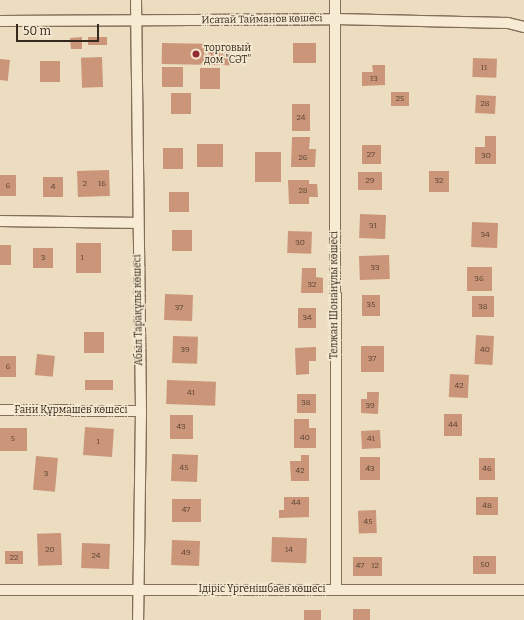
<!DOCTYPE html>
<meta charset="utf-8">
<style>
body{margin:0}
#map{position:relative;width:524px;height:620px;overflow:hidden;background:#ecddc1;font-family:Bitter,serif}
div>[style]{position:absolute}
.building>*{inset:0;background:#ca9578;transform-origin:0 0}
.roads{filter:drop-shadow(1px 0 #856e59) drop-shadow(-1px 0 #856e59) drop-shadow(0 1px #856e59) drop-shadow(0 -1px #856e59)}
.minor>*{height:10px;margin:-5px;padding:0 5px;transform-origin:5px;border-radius:5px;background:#f8ebd4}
.dots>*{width:11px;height:11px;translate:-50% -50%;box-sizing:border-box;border:2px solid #f4e8d0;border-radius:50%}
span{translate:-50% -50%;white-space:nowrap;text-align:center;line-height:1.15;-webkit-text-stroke:3px #f4e8d0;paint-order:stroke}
.number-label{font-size:8px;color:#5a4334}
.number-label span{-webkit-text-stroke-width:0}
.street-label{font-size:10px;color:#35281d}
.poi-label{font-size:10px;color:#35281d}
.left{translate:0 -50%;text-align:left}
.scale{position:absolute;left:16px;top:24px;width:83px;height:18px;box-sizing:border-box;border:2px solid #35281d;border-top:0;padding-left:5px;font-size:12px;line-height:14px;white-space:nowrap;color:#35281d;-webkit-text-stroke:3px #f4e8d0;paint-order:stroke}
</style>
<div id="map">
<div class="building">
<i style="clip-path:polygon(82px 37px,82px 49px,71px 49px,70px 38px)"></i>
<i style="left:88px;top:37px;width:19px;height:8px"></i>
<i style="left:162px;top:43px;width:68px;height:21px;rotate:1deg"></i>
<i style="left:316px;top:43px;width:20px;height:23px;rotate:90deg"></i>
<i style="left:102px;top:57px;width:30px;height:21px;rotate:88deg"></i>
<i style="left:473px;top:58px;width:24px;height:19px;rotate:2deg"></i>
<i style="left:0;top:59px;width:10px;height:21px;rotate:6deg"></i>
<i style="left:40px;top:61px;width:20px;height:21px"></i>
<i style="clip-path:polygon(372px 65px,385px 65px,385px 85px,362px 86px,362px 72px,373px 72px)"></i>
<i style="left:162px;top:67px;width:21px;height:20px"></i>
<i style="left:200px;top:68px;width:20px;height:21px"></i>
<i style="left:391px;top:92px;width:18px;height:14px"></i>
<i style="left:171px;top:93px;width:20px;height:21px"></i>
<i style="left:476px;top:95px;width:20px;height:18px;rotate:3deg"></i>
<i style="left:292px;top:104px;width:18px;height:27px"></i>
<i style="clip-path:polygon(485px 136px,496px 136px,496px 164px,475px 164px,475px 147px,485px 147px)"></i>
<i style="clip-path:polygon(292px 137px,310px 137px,309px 149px,316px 149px,315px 167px,291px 167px)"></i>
<i style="left:197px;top:144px;width:26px;height:23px"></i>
<i style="left:362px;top:145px;width:19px;height:19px"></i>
<i style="left:163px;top:148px;width:20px;height:21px"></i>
<i style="left:255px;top:152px;width:26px;height:30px"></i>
<i style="left:109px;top:170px;width:26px;height:32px;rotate:88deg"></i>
<i style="left:429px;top:171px;width:20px;height:21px"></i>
<i style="left:358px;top:172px;width:24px;height:18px"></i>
<i style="left:0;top:175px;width:16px;height:21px"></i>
<i style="left:43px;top:177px;width:20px;height:20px"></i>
<i style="clip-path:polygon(288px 180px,309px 180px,309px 184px,317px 184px,318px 197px,309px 197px,309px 204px,289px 204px)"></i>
<i style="left:169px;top:192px;width:20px;height:20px"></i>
<i style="left:360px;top:214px;width:26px;height:24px;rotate:2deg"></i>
<i style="left:472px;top:222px;width:26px;height:25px;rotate:2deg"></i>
<i style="left:172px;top:230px;width:20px;height:21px"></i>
<i style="left:288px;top:231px;width:24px;height:22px;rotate:2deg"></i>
<i style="left:76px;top:243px;width:25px;height:30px"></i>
<i style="left:0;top:245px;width:11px;height:20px"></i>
<i style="left:33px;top:248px;width:20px;height:20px"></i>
<i style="left:389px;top:255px;width:24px;height:30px;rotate:88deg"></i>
<i style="left:467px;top:267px;width:25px;height:24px"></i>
<i style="clip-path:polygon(302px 268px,316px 268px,316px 277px,323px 278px,323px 293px,301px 293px)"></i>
<i style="left:165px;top:294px;width:28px;height:26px;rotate:2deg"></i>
<i style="left:362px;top:295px;width:18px;height:21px"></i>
<i style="left:472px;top:296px;width:22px;height:21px"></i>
<i style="left:298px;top:308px;width:18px;height:20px"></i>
<i style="left:84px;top:332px;width:20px;height:21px"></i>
<i style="left:476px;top:335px;width:18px;height:29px;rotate:3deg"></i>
<i style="left:173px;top:336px;width:25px;height:27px;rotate:2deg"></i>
<i style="left:361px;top:346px;width:23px;height:26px"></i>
<i style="clip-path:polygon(316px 347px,316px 361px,309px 361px,309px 374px,296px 375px,295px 348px)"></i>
<i style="left:37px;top:354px;width:18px;height:21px;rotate:6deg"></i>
<i style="left:0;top:356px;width:16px;height:21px"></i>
<i style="left:450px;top:374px;width:19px;height:23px;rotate:3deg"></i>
<i style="left:85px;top:380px;width:28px;height:10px"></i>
<i style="left:167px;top:380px;width:49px;height:24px;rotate:2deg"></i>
<i style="clip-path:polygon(367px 392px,379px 392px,378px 414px,361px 413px,361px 399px,367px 399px)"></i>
<i style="left:297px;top:394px;width:19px;height:19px"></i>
<i style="left:444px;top:414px;width:18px;height:22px"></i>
<i style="left:170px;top:415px;width:23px;height:24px"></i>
<i style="clip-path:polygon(294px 419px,309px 419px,309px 428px,316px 428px,316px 448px,294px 448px)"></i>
<i style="left:85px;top:427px;width:29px;height:28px;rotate:4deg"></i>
<i style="left:0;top:428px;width:27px;height:23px"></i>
<i style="left:380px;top:430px;width:18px;height:19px;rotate:87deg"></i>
<i style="left:172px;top:454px;width:26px;height:27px;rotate:2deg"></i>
<i style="clip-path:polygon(301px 455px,309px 455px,309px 481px,291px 481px,290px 461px,301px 461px)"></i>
<i style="left:36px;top:456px;width:22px;height:34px;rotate:5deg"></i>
<i style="left:360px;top:457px;width:20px;height:23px"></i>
<i style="left:479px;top:458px;width:16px;height:22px"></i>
<i style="clip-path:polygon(284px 497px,309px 497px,309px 517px,279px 518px,279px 510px,284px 510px)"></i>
<i style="left:476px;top:497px;width:22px;height:18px"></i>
<i style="left:172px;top:499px;width:29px;height:23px"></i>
<i style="left:376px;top:510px;width:23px;height:18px;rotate:88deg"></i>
<i style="left:61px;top:533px;width:32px;height:24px;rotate:88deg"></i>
<i style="left:272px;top:537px;width:35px;height:25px;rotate:2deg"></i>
<i style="left:172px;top:540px;width:28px;height:25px;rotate:2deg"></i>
<i style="left:82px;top:543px;width:28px;height:25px;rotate:2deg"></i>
<i style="left:5px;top:551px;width:18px;height:13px"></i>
<i style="left:473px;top:556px;width:23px;height:18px"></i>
<i style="left:353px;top:557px;width:29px;height:19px"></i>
<i style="left:353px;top:609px;width:17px;height:11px"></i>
<i style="left:304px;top:610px;width:17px;height:10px"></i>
</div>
<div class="roads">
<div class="minor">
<i style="left:136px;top:0;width:411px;rotate:89.3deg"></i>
<i style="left:141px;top:411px;width:209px;rotate:90.8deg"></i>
<i style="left:335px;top:0;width:590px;rotate:89.9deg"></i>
<i style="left:0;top:21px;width:335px;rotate:-0.3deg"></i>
<i style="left:335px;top:19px;width:173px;rotate:1.3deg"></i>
<i style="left:508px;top:23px;width:16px;rotate:14deg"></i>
<i style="left:0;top:221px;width:137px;rotate:0.8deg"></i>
<i style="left:0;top:410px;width:141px;rotate:0.4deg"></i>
<i style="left:0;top:590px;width:524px"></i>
</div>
</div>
<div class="dots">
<i style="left:196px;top:54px;background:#932b32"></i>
</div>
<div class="number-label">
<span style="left:484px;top:68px">11</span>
<span style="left:374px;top:79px">13</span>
<span style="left:400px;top:99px">25</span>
<span style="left:485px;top:104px">28</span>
<span style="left:301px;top:118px">24</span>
<span style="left:371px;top:155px">27</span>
<span style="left:486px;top:156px">30</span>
<span style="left:303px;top:158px">26</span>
<span style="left:370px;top:181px">29</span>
<span style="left:439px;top:181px">32</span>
<span style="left:85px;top:184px">2</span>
<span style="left:102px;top:184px">16</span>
<span style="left:8px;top:186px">6</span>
<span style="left:53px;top:187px">4</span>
<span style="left:303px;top:191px">28</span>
<span style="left:373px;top:226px">31</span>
<span style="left:485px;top:235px">34</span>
<span style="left:300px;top:243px">30</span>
<span style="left:43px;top:258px">3</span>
<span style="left:82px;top:258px">1</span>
<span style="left:375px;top:268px">33</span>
<span style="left:479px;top:279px">36</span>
<span style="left:312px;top:285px">32</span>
<span style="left:371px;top:305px">35</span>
<span style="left:483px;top:307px">38</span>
<span style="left:179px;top:308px">37</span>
<span style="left:307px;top:318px">34</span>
<span style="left:185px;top:350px">39</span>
<span style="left:485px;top:350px">40</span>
<span style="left:372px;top:359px">37</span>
<span style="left:8px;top:367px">6</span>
<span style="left:459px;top:386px">42</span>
<span style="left:191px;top:393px">41</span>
<span style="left:306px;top:403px">38</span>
<span style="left:370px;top:406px">39</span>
<span style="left:453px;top:425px">44</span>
<span style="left:181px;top:427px">43</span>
<span style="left:305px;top:438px">40</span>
<span style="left:13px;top:439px">5</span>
<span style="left:371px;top:439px">41</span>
<span style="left:98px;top:442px">1</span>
<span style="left:184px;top:468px">45</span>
<span style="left:370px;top:469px">43</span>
<span style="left:487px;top:469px">46</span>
<span style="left:300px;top:471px">42</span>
<span style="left:46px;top:474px">3</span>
<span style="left:296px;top:503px">44</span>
<span style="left:487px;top:506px">48</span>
<span style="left:186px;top:510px">47</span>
<span style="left:368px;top:522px">45</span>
<span style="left:50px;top:550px">20</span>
<span style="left:289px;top:550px">14</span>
<span style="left:186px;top:553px">49</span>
<span style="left:96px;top:556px">24</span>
<span style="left:14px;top:558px">22</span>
<span style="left:485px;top:565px">50</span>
<span style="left:360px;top:566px">47</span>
<span style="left:375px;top:566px">12</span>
</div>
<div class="street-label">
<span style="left:262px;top:20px;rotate:-1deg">Исатай Тайманов көшесі</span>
<span style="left:335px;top:295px;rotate:-90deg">Телжан Шонанұлы көшесі</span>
<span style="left:139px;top:310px;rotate:-91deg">Абыл Тарақұлы көшесі</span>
<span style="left:71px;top:411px">Ғани Құрмашев көшесі</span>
<span style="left:262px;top:590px">Ідіріс Үргенішбаев көшесі</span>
</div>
<div class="poi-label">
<span class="left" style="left:204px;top:54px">торговый<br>дом "СӘТ"</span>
</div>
<div class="scale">50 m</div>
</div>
